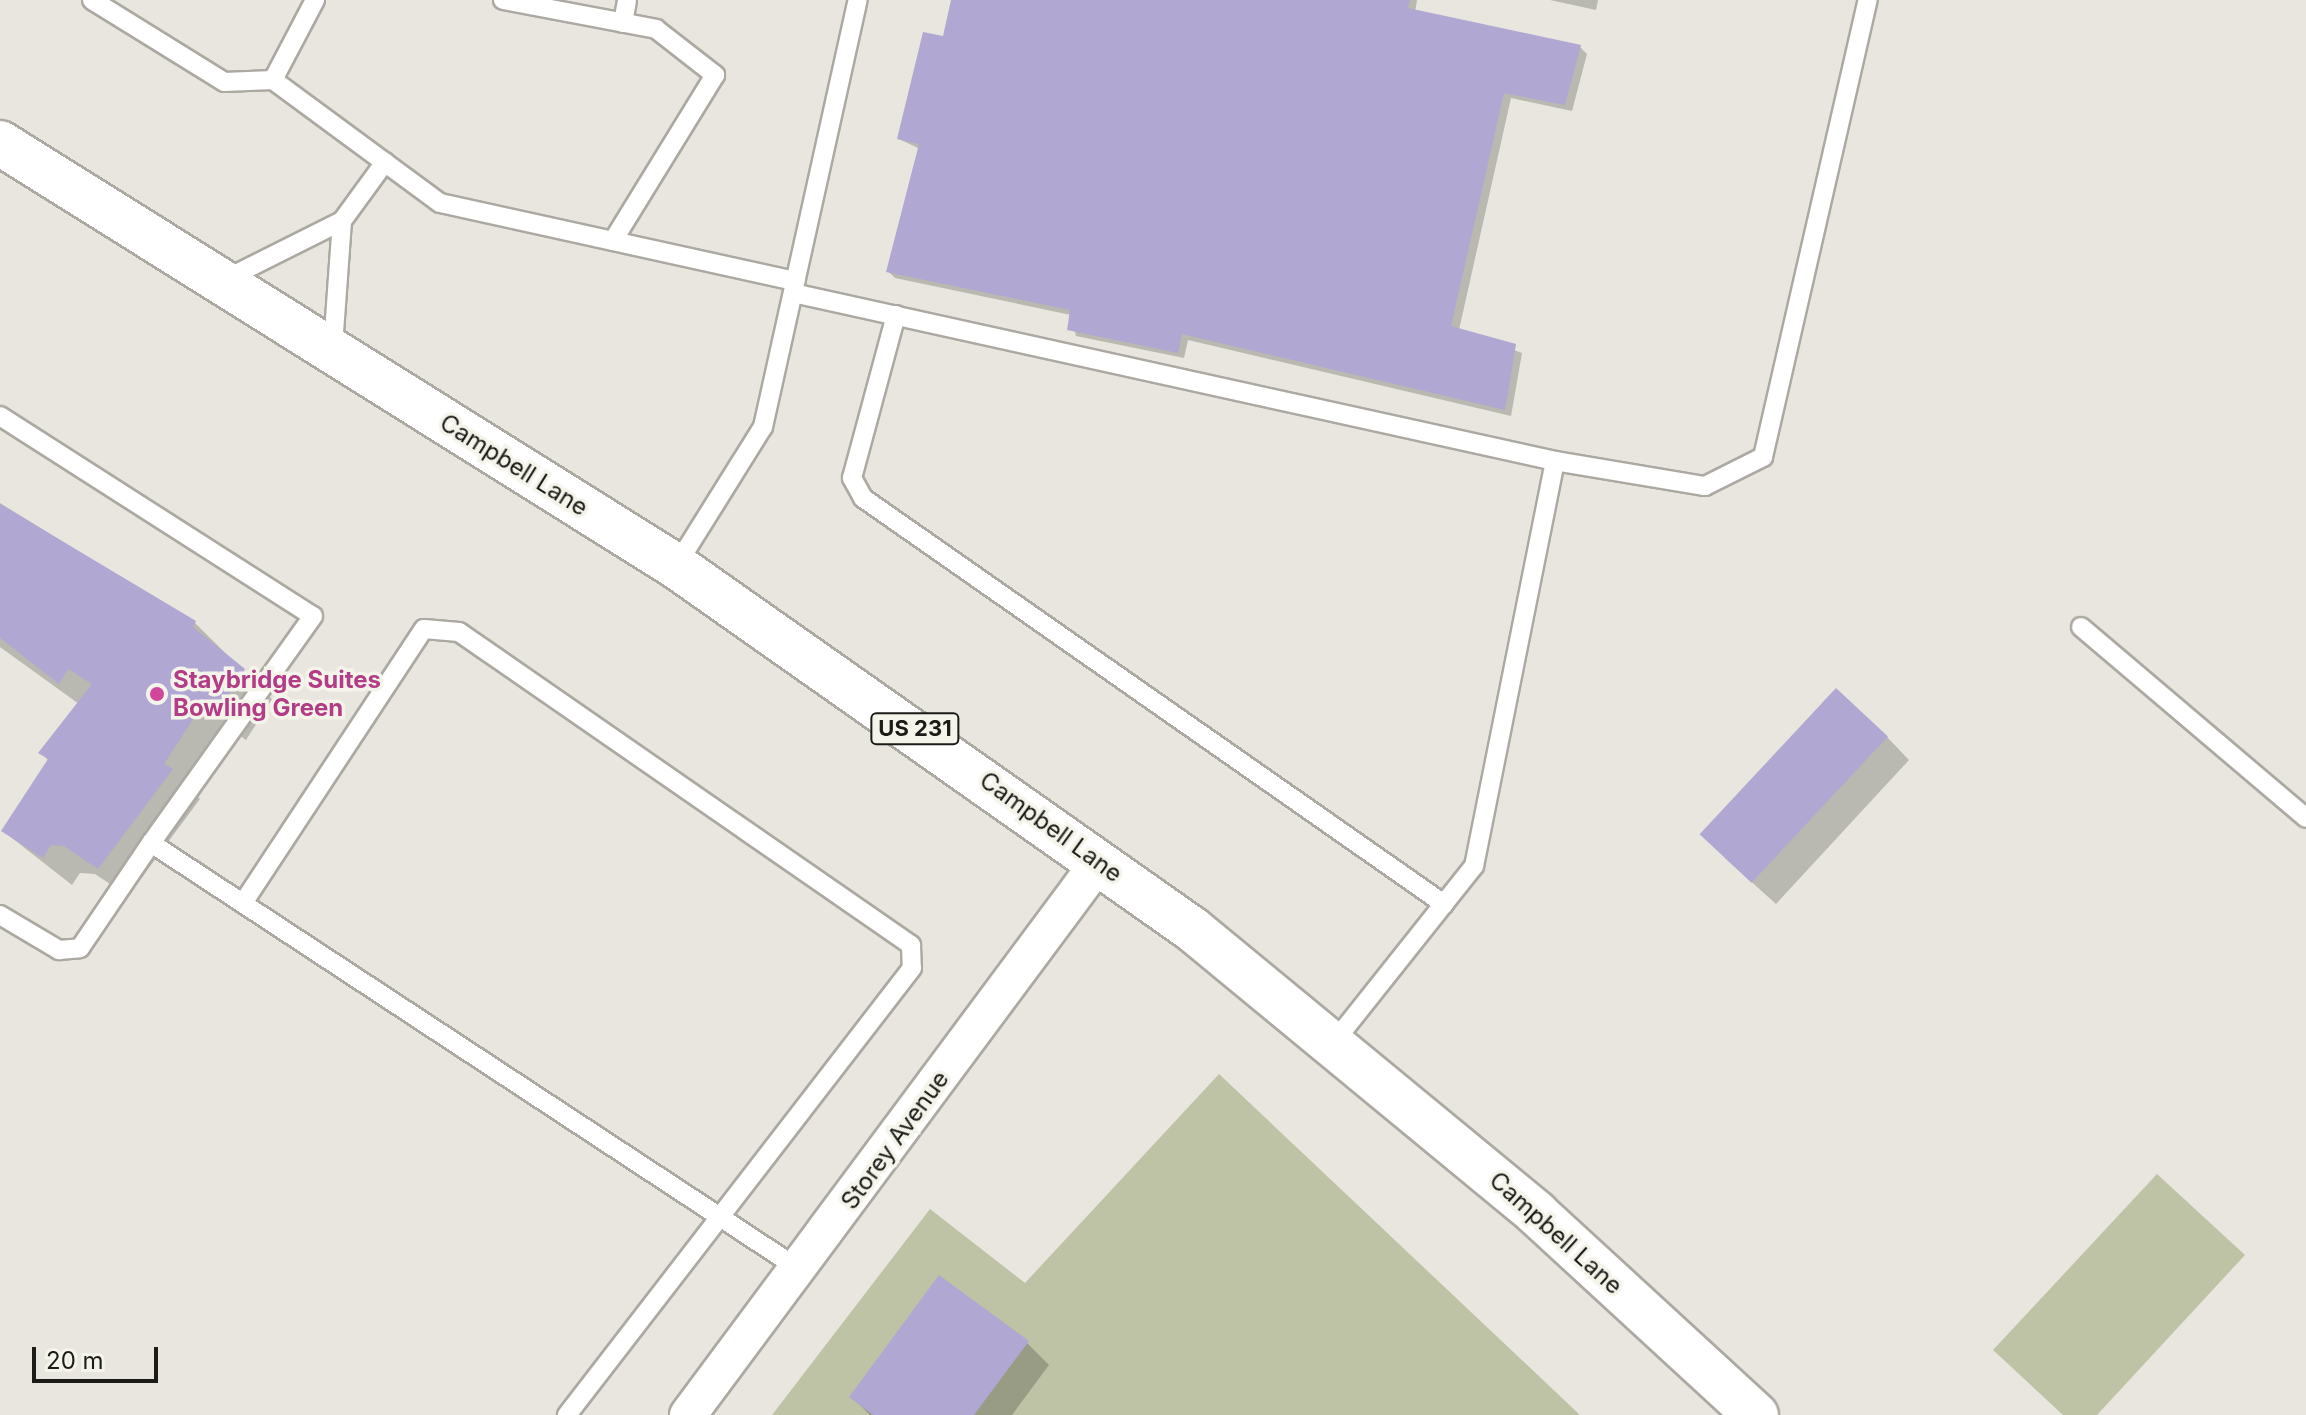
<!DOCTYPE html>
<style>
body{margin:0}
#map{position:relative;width:2306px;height:1415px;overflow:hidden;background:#e8e6de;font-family:Inter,sans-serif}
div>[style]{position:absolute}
.green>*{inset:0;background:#bfc3a6}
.shadow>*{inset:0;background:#0003}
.building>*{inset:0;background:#b0a7d2;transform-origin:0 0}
.roads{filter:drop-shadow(2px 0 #aba9a1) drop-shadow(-2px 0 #aba9a1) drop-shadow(0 2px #aba9a1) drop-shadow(0 -2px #aba9a1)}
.service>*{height:18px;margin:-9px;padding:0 9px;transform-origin:9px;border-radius:9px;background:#fff}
.minor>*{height:36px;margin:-18px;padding:0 18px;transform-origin:18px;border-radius:18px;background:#fff}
.primary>*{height:44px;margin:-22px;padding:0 22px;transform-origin:22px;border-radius:22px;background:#fff}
.dots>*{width:22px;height:22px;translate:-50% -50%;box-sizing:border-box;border:4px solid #f5f4eb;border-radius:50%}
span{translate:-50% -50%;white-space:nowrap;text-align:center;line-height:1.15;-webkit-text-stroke:7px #f5f4eb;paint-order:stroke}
.shield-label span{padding:2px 6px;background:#f5f4eb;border:2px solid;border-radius:6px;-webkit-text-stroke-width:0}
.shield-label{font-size:22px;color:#1b1b18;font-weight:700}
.street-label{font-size:24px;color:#1b1b18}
.hotel-label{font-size:24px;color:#b23c85;font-weight:700}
.left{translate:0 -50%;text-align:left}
.scale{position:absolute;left:32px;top:1347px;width:126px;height:36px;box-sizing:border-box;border:4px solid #1b1b18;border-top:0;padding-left:10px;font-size:24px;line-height:28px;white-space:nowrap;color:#1b1b18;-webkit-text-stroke:6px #f5f4eb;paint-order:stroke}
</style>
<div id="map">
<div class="green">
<i style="clip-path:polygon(1219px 1074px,1580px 1415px,772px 1415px,930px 1209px,1025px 1283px)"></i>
<i style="clip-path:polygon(2157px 1174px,2245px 1255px,2097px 1415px,2063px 1415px,1993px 1350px)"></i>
</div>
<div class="shadow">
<i style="clip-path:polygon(953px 0,1417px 0,1415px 12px,1580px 47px,1587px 54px,1572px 111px,1511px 98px,1459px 330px,1522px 353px,1511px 416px,1188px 340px,1184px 358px,1076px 336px,1071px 315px,895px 278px,888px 271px,920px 149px,899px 139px,945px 38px)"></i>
<i style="clip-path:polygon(1550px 0,1598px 0,1596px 10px)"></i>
<i style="clip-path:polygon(0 503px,195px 623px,272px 699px,246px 740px,233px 731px,193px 792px,200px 799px,128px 896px,95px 874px,80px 873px,72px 885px,3px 831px,49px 761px,41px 753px,79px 704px,0 647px)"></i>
<i style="clip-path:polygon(1887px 737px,1909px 760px,1776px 904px,1725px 858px)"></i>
<i style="clip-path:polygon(1027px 1343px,1049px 1365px,1012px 1415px,870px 1415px,851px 1396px)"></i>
</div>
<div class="building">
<i style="clip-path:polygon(951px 0,1410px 0,1408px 8px,1581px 45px,1565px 105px,1504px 93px,1451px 326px,1516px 344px,1505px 410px,1182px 334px,1178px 353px,1067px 330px,1070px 310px,886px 272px,919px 144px,897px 139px,923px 32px,943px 36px)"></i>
<i style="clip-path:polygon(0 504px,196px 621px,193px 627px,245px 669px,217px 713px,203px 704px,164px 764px,173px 769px,98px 869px,64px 846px,51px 845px,43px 858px,1px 831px,48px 759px,38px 753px,92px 684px,68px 669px,59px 684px,0 638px)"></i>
<i style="left:1836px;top:688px;width:71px;height:200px;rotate:43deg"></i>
<i style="clip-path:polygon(939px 1275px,1029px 1341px,974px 1415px,873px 1415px,849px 1397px)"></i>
</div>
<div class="roads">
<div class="service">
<i style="left:92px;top:0;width:155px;rotate:31.8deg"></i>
<i style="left:224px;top:82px;width:49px;rotate:-2.3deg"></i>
<i style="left:315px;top:0;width:90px;rotate:117.7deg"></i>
<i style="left:273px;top:80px;width:207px;rotate:36.4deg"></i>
<i style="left:440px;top:203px;width:364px;rotate:12.4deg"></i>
<i style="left:503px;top:0;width:156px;rotate:10.7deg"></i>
<i style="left:656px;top:29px;width:75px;rotate:37.9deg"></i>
<i style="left:715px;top:75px;width:195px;rotate:121.6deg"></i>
<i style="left:623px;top:23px;width:23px;rotate:-80deg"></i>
<i style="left:342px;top:221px;width:73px;rotate:-53.9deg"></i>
<i style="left:222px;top:281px;width:134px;rotate:-26.6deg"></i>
<i style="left:342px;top:221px;width:127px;rotate:94.1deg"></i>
<i style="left:793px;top:293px;width:780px;rotate:12.43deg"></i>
<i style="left:1555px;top:461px;width:413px;rotate:101.3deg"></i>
<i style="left:1474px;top:866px;width:226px;rotate:128.5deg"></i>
<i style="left:896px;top:315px;width:169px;rotate:105.1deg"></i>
<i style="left:852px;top:478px;width:23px;rotate:61deg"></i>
<i style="left:863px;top:498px;width:709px;rotate:34.95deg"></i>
<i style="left:0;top:416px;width:371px;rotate:32.6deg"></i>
<i style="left:313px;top:616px;width:279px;rotate:125.5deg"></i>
<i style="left:151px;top:843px;width:775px;rotate:33.32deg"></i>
<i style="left:1555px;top:461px;width:152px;rotate:9.5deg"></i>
<i style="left:1705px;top:486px;width:65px;rotate:-26.6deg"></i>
<i style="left:1763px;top:457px;width:469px;rotate:-77.1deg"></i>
<i style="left:676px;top:566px;width:164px;rotate:-58deg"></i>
<i style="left:763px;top:427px;width:437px;rotate:-77.5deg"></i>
<i style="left:2081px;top:627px;width:295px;rotate:40.3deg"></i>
<i style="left:243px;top:903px;width:328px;rotate:-56.6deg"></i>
<i style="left:424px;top:629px;width:35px;rotate:5deg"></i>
<i style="left:459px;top:632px;width:550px;rotate:34.7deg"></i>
<i style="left:911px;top:945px;width:23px;rotate:88deg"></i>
<i style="left:912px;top:968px;width:565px;rotate:127.66deg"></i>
<i style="left:0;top:915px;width:69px;rotate:30.7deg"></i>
<i style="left:59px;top:950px;width:21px;rotate:-5deg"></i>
<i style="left:80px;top:948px;width:127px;rotate:-55.9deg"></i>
</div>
<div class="minor">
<i style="left:688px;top:1415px;width:689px;rotate:-53.38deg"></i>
</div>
<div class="primary">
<i style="left:0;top:143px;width:797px;rotate:32.04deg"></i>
<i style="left:676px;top:566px;width:631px;rotate:35.13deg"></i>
<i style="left:1192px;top:929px;width:446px;rotate:39.5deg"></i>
<i style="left:1536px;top:1213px;width:299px;rotate:42.6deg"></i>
</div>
</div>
<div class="dots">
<i style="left:157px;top:694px;background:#d1479c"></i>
</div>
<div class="shield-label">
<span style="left:915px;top:729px">US 231</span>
</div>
<div class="street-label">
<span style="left:514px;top:465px;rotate:32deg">Campbell Lane</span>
<span style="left:1051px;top:827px;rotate:36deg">Campbell Lane</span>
<span style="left:895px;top:1140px;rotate:-54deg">Storey Avenue</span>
<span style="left:1556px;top:1233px;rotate:42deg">Campbell Lane</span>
</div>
<div class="hotel-label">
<span class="left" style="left:173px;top:694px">Staybridge Suites<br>Bowling Green</span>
</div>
<div class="scale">20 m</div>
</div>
